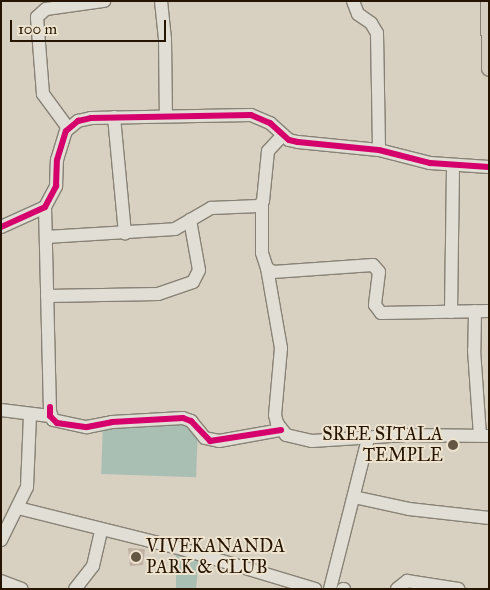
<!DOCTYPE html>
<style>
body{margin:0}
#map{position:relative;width:490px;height:590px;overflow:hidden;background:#d8d0c0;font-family:"IM FELL Great Primer",serif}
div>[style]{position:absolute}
.water>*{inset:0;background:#a9bfb4;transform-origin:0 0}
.building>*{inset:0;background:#bfb0a1}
.roads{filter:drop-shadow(1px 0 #888276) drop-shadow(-1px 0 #888276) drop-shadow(0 1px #888276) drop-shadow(0 -1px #888276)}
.minor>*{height:12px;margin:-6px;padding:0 6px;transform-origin:6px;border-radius:6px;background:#e1ded5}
.major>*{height:15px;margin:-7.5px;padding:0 7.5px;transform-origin:7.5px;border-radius:7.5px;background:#d6cec0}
.cycleway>*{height:6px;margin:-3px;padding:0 3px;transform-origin:3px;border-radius:3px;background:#d6006c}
.dots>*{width:14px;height:14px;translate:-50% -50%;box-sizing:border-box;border:2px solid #ede3cf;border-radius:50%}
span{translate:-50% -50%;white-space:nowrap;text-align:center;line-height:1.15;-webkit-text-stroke:4px #ede3cf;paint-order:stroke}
.poi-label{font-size:18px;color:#241400}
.right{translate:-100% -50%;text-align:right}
.left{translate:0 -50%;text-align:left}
.frame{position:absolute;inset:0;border:2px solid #241400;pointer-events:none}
.scale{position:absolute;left:10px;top:20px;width:156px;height:22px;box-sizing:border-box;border:2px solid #241400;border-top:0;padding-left:6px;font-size:15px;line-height:18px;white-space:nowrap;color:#241400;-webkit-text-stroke:4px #ede3cf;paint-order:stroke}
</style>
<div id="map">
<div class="water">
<i style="left:103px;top:422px;width:95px;height:52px;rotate:2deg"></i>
<i style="clip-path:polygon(176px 551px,199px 558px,196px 589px,176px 589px)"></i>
</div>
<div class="building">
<i style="clip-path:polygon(128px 548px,145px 549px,143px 565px,130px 566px)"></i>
</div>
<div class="roads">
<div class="minor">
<i style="left:161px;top:1px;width:38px;rotate:84deg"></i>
<i style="left:165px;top:39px;width:77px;rotate:89.3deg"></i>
<i style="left:353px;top:1px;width:14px;rotate:69deg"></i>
<i style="left:358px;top:14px;width:16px;rotate:35deg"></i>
<i style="left:371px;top:23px;width:12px;rotate:59deg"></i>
<i style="left:377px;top:33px;width:117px;rotate:89deg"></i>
<i style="left:114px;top:117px;width:117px;rotate:84.6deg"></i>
<i style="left:68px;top:128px;width:42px;rotate:-126.3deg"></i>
<i style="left:43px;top:94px;width:77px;rotate:-94.5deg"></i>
<i style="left:37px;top:17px;width:12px;rotate:-42deg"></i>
<i style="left:46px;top:9px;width:59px;rotate:-7.9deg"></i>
<i style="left:262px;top:203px;width:50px;rotate:90deg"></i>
<i style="left:262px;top:253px;width:16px;rotate:72deg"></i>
<i style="left:267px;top:268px;width:7px;rotate:34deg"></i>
<i style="left:273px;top:272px;width:100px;rotate:-4deg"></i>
<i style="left:373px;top:265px;width:9px;rotate:49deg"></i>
<i style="left:379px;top:272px;width:33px;rotate:97deg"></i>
<i style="left:375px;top:305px;width:10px;rotate:53deg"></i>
<i style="left:381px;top:313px;width:108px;rotate:-1.1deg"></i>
<i style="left:45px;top:207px;width:204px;rotate:88.6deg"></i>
<i style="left:50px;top:411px;width:9px;rotate:72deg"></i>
<i style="left:53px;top:420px;width:35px;rotate:12deg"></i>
<i style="left:87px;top:427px;width:25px;rotate:-11deg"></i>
<i style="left:112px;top:422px;width:71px;rotate:-3.2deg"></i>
<i style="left:183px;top:418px;width:9px;rotate:21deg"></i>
<i style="left:191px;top:421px;width:22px;rotate:51deg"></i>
<i style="left:205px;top:438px;width:14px;rotate:12deg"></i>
<i style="left:219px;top:441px;width:63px;rotate:-10.1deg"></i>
<i style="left:1px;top:227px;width:48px;rotate:-24.4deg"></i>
<i style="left:45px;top:207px;width:24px;rotate:-62deg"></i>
<i style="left:56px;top:186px;width:26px;rotate:-88deg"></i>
<i style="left:57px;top:160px;width:30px;rotate:-73deg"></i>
<i style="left:66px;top:131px;width:16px;rotate:-40deg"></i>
<i style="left:78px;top:121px;width:13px;rotate:-13deg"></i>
<i style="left:91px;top:118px;width:160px;rotate:-1.1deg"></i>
<i style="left:251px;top:115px;width:21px;rotate:23deg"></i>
<i style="left:270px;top:123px;width:25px;rotate:42deg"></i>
<i style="left:289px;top:140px;width:9px;rotate:13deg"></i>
<i style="left:298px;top:142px;width:81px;rotate:5.6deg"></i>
<i style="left:379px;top:150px;width:53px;rotate:14.3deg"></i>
<i style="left:430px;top:163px;width:59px;rotate:3.9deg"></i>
<i style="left:46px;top:237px;width:129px;rotate:-3.5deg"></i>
<i style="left:175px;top:229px;width:42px;rotate:-30.3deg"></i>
<i style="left:211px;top:208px;width:48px;rotate:-2.4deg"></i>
<i style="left:259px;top:206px;width:6px;rotate:-51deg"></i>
<i style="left:263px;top:201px;width:50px;rotate:-84.3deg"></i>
<i style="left:268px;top:151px;width:22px;rotate:-47deg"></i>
<i style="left:267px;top:268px;width:81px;rotate:80.1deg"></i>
<i style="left:281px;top:348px;width:67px;rotate:95.1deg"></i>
<i style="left:275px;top:415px;width:8px;rotate:76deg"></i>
<i style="left:277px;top:423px;width:15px;rotate:53deg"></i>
<i style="left:286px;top:435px;width:27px;rotate:13deg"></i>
<i style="left:312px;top:441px;width:94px;rotate:-3.7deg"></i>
<i style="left:406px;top:435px;width:83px;rotate:0.7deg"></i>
<i style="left:47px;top:296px;width:111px;rotate:-1deg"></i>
<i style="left:158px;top:294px;width:37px;rotate:-19deg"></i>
<i style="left:193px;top:282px;width:13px;rotate:-63deg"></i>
<i style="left:199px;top:270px;width:51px;rotate:-100.2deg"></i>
<i style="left:475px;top:311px;width:39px;rotate:91deg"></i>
<i style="left:474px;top:350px;width:85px;rotate:86deg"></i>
<i style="left:451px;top:312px;width:147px;rotate:-89.2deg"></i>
<i style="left:1px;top:410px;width:49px;rotate:7deg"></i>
<i style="left:354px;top:497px;width:56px;rotate:12.3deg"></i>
<i style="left:409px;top:509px;width:81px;rotate:6.4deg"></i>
<i style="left:18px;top:508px;width:169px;rotate:14deg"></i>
<i style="left:182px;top:549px;width:139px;rotate:16.7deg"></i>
<i style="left:1px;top:540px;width:59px;rotate:-63.9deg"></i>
<i style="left:27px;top:487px;width:71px;rotate:-87.6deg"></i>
<i style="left:1px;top:581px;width:22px;rotate:21deg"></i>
<i style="left:75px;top:589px;width:29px;rotate:-52deg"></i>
<i style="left:93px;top:566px;width:37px;rotate:-77deg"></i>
<i style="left:330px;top:589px;width:155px;rotate:-75.8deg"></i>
<i style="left:343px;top:589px;width:1px"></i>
<i style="left:397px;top:589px;width:13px;rotate:-39deg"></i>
<i style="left:407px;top:581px;width:52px;rotate:8.9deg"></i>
</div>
<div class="major">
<i style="left:488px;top:1px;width:67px;rotate:89.1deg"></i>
</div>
</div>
<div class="cycleway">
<i style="left:1px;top:227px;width:48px;rotate:-24.4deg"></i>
<i style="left:45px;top:207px;width:24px;rotate:-62deg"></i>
<i style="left:56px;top:186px;width:26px;rotate:-88deg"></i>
<i style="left:57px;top:160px;width:30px;rotate:-73deg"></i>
<i style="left:66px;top:131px;width:16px;rotate:-40deg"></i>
<i style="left:78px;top:121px;width:13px;rotate:-13deg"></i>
<i style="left:91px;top:118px;width:160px;rotate:-1.1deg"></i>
<i style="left:251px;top:115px;width:21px;rotate:23deg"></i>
<i style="left:270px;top:123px;width:25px;rotate:42deg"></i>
<i style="left:289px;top:140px;width:9px;rotate:13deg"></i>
<i style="left:298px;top:142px;width:81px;rotate:5.6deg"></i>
<i style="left:379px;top:150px;width:53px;rotate:14.3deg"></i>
<i style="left:430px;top:163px;width:59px;rotate:3.9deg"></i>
<i style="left:50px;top:407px;width:9px;rotate:90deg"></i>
<i style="left:50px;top:416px;width:10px;rotate:45deg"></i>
<i style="left:57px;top:423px;width:30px;rotate:8deg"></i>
<i style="left:87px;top:427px;width:25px;rotate:-11deg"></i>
<i style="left:112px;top:422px;width:71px;rotate:-3.2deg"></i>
<i style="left:183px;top:418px;width:9px;rotate:21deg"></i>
<i style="left:191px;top:421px;width:28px;rotate:46deg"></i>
<i style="left:210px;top:441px;width:72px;rotate:-8.8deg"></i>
</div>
<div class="dots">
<i style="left:453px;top:445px;background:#635643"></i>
<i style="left:136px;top:557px;background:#635643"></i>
</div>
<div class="poi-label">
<span class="right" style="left:443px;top:445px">SREE SITALA<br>TEMPLE</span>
<span class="left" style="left:146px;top:557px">VIVEKANANDA<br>PARK &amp; CLUB</span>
</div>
<div class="frame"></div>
<div class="scale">100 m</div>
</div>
